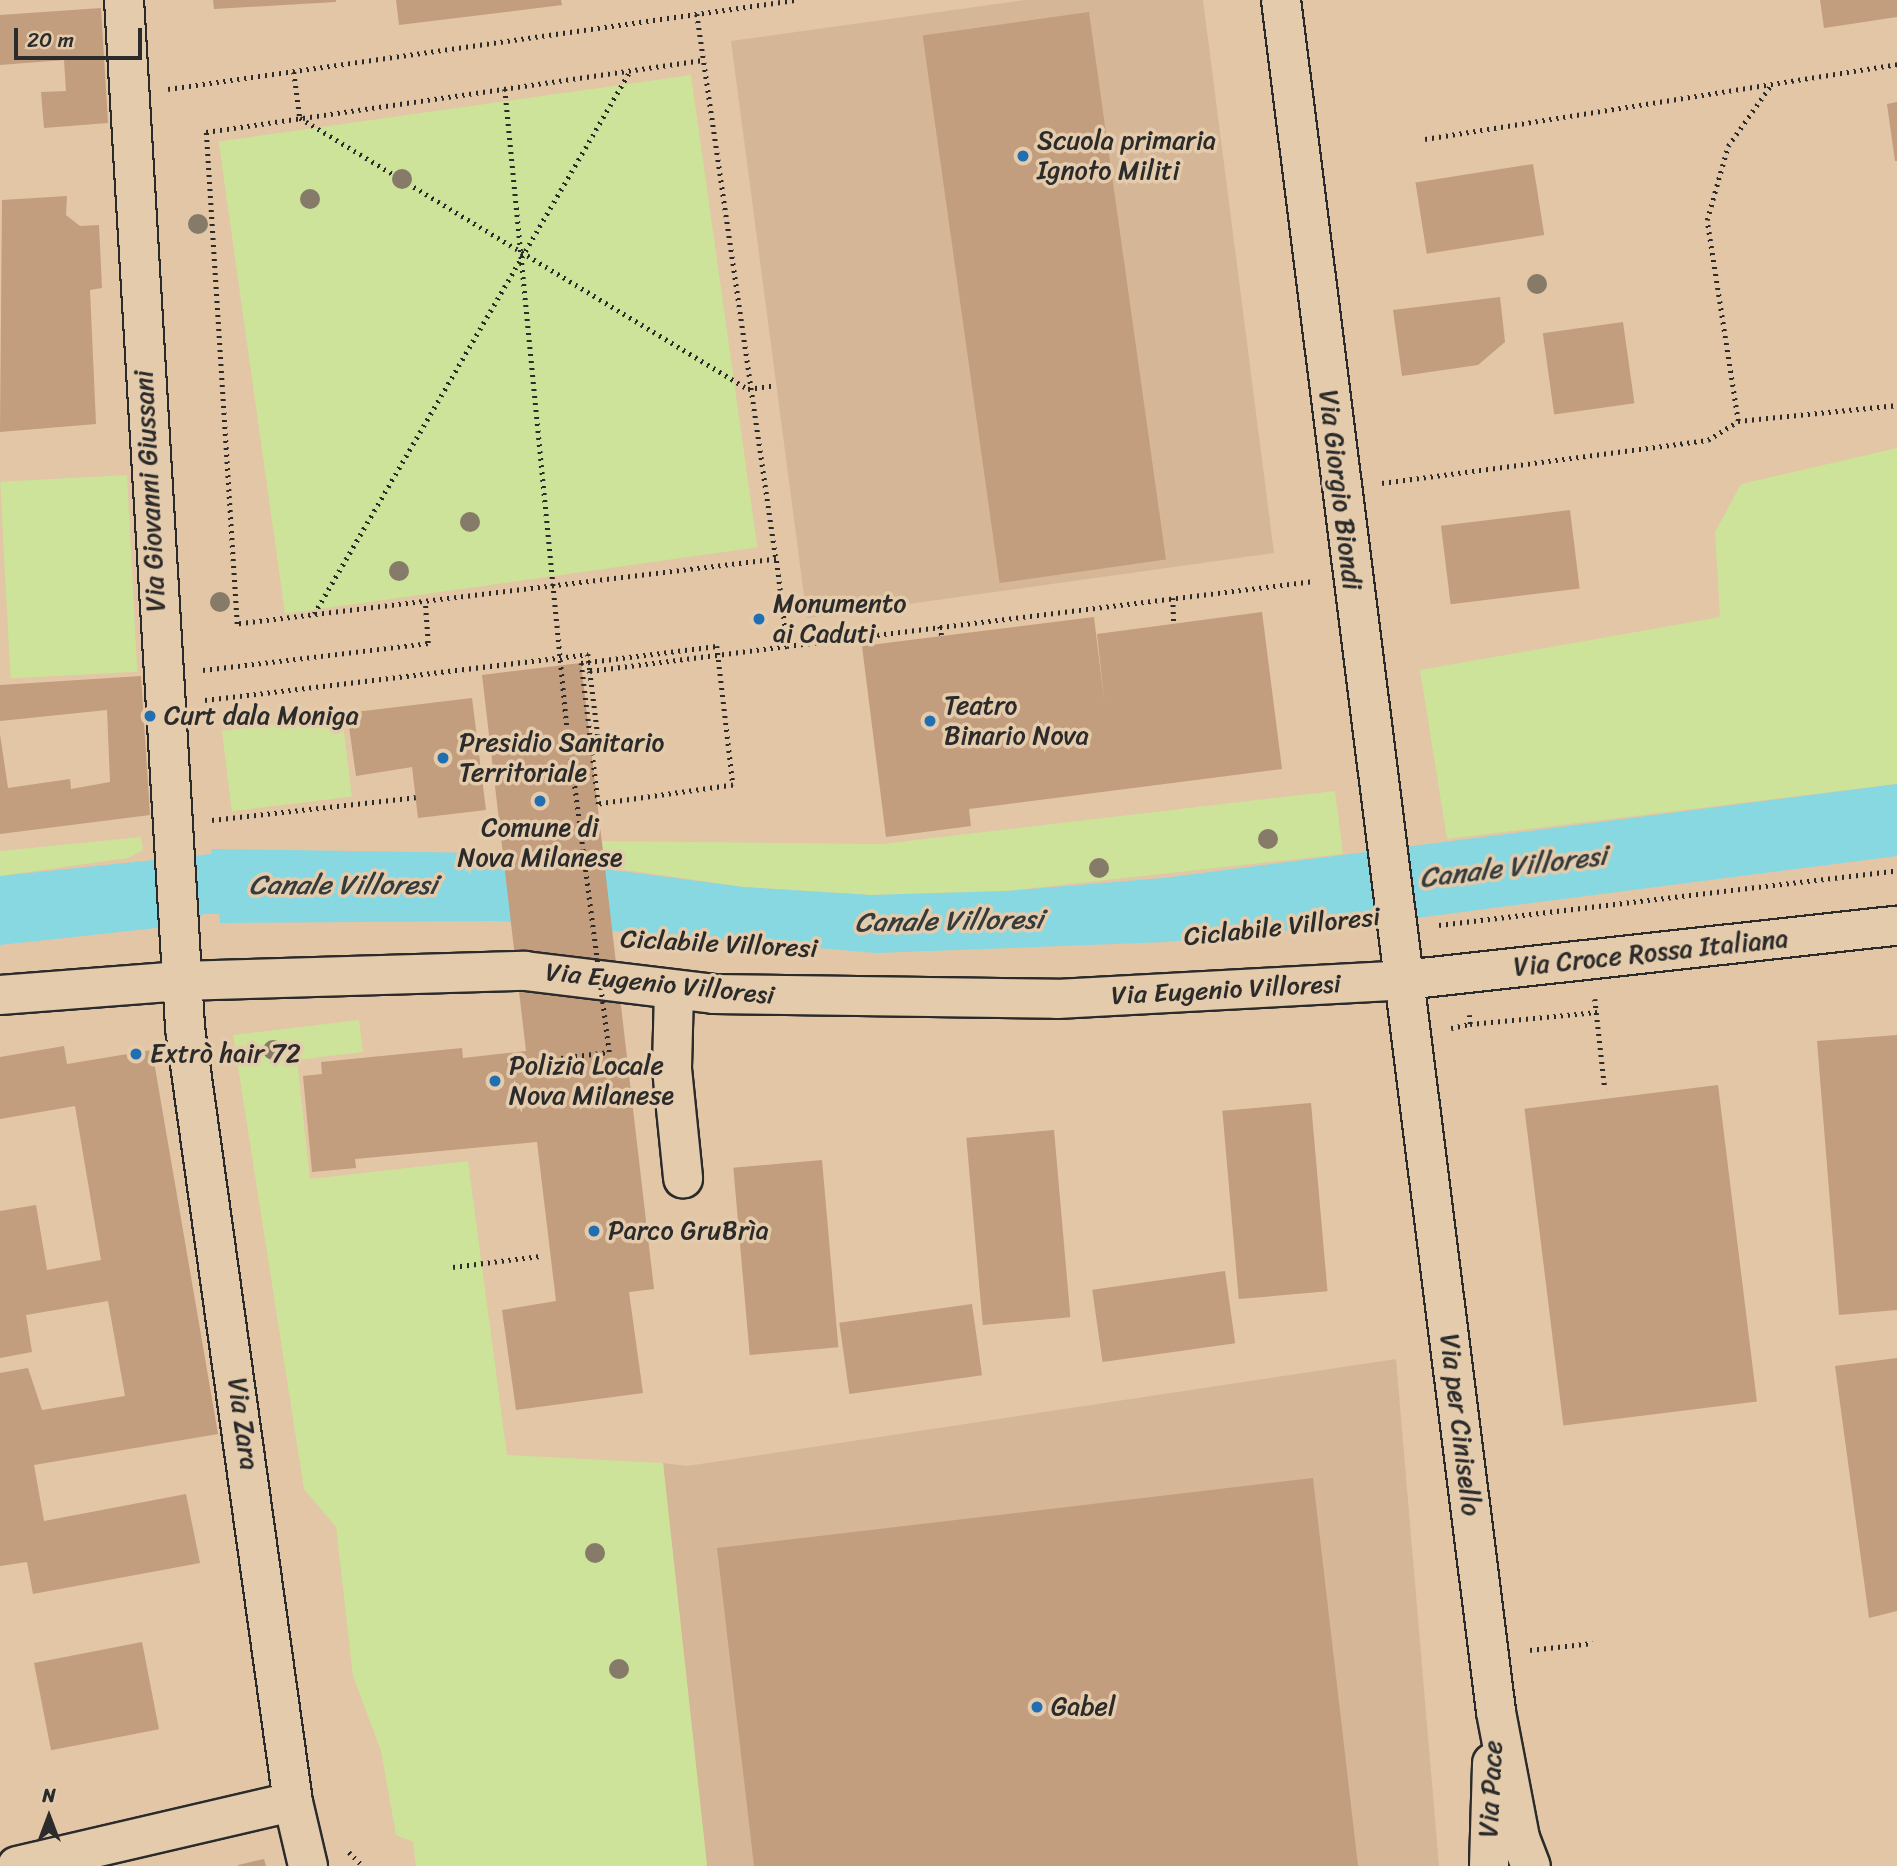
<!DOCTYPE html>
<meta charset="utf-8">
<style>
body{margin:0}
#map{position:relative;width:1897px;height:1866px;overflow:hidden;background:#e2c6a6;font-family:Sriracha,sans-serif}
div>[style]{position:absolute}
.built>*{inset:0;background:#d5b798}
.green>*{inset:0;background:#cce399;transform-origin:0 0}
.water>*{inset:0;background:#87d8e1}
.building>*{inset:0;background:#c29d7e;transform-origin:0 0}
.path>*{height:4.5px;margin-top:-2.25px;transform-origin:0;background:repeating-linear-gradient(90deg,#2b2b2b 0 2px,transparent 0 7px)}
.roads{filter:drop-shadow(2px 0 #2b2b2b) drop-shadow(-2px 0 #2b2b2b) drop-shadow(0 2px #2b2b2b) drop-shadow(0 -2px #2b2b2b)}
.minor>*{height:38px;margin:-19px;padding:0 19px;transform-origin:19px;border-radius:19px;background:#e4cbac}
.path-bridge>*{height:4.5px;margin-top:-2.25px;transform-origin:0;background:repeating-linear-gradient(90deg,#2b2b2b 0 2px,transparent 0 7px)}
.trees>*{width:20px;height:20px;margin:-10px;border-radius:50%;background:#867b68}
.dots>*{width:19px;height:19px;translate:-50% -50%;box-sizing:border-box;border:4px solid #e4cbac;border-radius:50%}
span{translate:-50% -50%;white-space:nowrap;text-align:center;line-height:1.15;-webkit-text-stroke:7px #e4cbac;paint-order:stroke}
.poi-label{font-size:26px;color:#2b2b2b}
.left{translate:0 -50%;text-align:left}
.street-label{font-size:26px;color:#2b2b2b}
.water-label{font-size:28px;color:#343c3d;font-style:italic}
.north{position:absolute;left:14px;top:1782px;width:70px;height:70px;-webkit-text-stroke:5px #e4cbac;paint-order:stroke;rotate:0deg;font-size:19px;font-weight:700;line-height:28px;text-align:center;color:#2b2b2b}
.north::after{content:'';display:block;margin:auto;width:24px;height:32px;background:#2b2b2b;clip-path:polygon(50% 0,100% 100%,50% 72%,0 100%)}
.scale{position:absolute;left:14px;top:28px;width:128px;height:32px;box-sizing:border-box;border:4px solid #2b2b2b;border-top:0;padding-left:9px;font-size:21px;line-height:24px;white-space:nowrap;color:#2b2b2b;-webkit-text-stroke:5px #e4cbac;paint-order:stroke}
</style>
<div id="map">
<div class="built">
<i style="clip-path:polygon(1025px 0,1203px 0,1274px 553px,807px 618px,731px 41px)"></i>
<i style="clip-path:polygon(1396px 1359px,1439px 1866px,707px 1866px,663px 1463px,687px 1466px)"></i>
</div>
<div class="green">
<i style="left:691px;top:75px;width:477px;height:477px;rotate:82deg"></i>
<i style="clip-path:polygon(1897px 448px,1897px 784px,1447px 839px,1420px 670px,1720px 617px,1715px 532px,1741px 484px)"></i>
<i style="left:127px;top:475px;width:197px;height:127px;rotate:87deg"></i>
<i style="left:342px;top:716px;width:81px;height:121px;rotate:83deg"></i>
<i style="clip-path:polygon(1335px 791px,1343px 854px,1006px 891px,871px 895px,743px 887px,605px 867px,602px 841px,882px 844px)"></i>
<i style="clip-path:polygon(141px 837px,143px 850px,128px 858px,0 876px,0 851px)"></i>
<i style="clip-path:polygon(359px 1020px,363px 1052px,297px 1060px,310px 1179px,468px 1161px,507px 1455px,663px 1463px,707px 1866px,416px 1866px,413px 1842px,396px 1835px,381px 1751px,353px 1676px,336px 1527px,304px 1489px,233px 1035px)"></i>
</div>
<div class="water">
<i style="clip-path:polygon(1897px 784px,1897px 856px,1424px 917px,1167px 942px,876px 953px,498px 921px,220px 923px,219px 914px,203px 914px,193px 924px,0 945px,0 876px,211px 854px,212px 849px,483px 853px,743px 887px,871px 895px,1006px 891px,1163px 878px)"></i>
</div>
<div class="building">
<i style="clip-path:polygon(213px 0,336px 0,336px 2px,214px 9px)"></i>
<i style="clip-path:polygon(396px 0,561px 0,562px 5px,399px 25px)"></i>
<i style="clip-path:polygon(1820px 0,1897px 0,1897px 17px,1824px 28px)"></i>
<i style="clip-path:polygon(101px 8px,108px 123px,44px 128px,41px 92px,66px 91px,64px 60px,0 65px,0 15px)"></i>
<i style="left:1089px;top:12px;width:553px;height:168px;rotate:82deg"></i>
<i style="clip-path:polygon(1897px 102px,1897px 161px,1895px 161px,1887px 104px)"></i>
<i style="left:1533px;top:164px;width:72px;height:119px;rotate:81deg"></i>
<i style="clip-path:polygon(67px 196px,66px 215px,80px 226px,99px 225px,102px 288px,90px 290px,96px 424px,0 432px,2px 200px)"></i>
<i style="clip-path:polygon(1500px 297px,1505px 342px,1478px 365px,1402px 376px,1393px 310px)"></i>
<i style="left:1623px;top:322px;width:82px;height:81px;rotate:82deg"></i>
<i style="left:1570px;top:510px;width:79px;height:130px;rotate:83deg"></i>
<i style="clip-path:polygon(1262px 612px,1282px 769px,969px 809px,971px 826px,886px 837px,862px 646px,1094px 617px,1105px 708px,1097px 634px)"></i>
<i style="clip-path:polygon(581px 663px,654px 1289px,629px 1292px,643px 1393px,516px 1410px,502px 1310px,556px 1301px,537px 1142px,355px 1159px,356px 1168px,312px 1172px,303px 1076px,322px 1074px,321px 1062px,462px 1048px,463px 1058px,526px 1051px,482px 675px)"></i>
<i style="clip-path:polygon(141px 676px,150px 815px,0 834px,0 734px,8px 788px,70px 779px,71px 789px,110px 782px,107px 710px,0 721px,0 685px)"></i>
<i style="clip-path:polygon(472px 698px,486px 810px,418px 818px,412px 767px,356px 776px,347px 713px)"></i>
<i style="clip-path:polygon(1897px 1035px,1897px 1310px,1839px 1315px,1817px 1041px)"></i>
<i style="clip-path:polygon(64px 1046px,67px 1064px,152px 1050px,218px 1434px,34px 1465px,44px 1521px,186px 1494px,200px 1563px,33px 1594px,27px 1562px,0 1566px,0 1373px,28px 1368px,42px 1410px,125px 1396px,108px 1301px,26px 1315px,32px 1352px,0 1358px,0 1211px,36px 1205px,47px 1270px,101px 1260px,75px 1106px,0 1119px,0 1057px)"></i>
<i style="left:1718px;top:1085px;width:319px;height:195px;rotate:83deg"></i>
<i style="left:1311px;top:1103px;width:189px;height:89px;rotate:85deg"></i>
<i style="left:1054px;top:1130px;width:188px;height:88px;rotate:85deg"></i>
<i style="left:822px;top:1160px;width:188px;height:89px;rotate:85deg"></i>
<i style="left:1225px;top:1271px;width:73px;height:134px;rotate:82deg"></i>
<i style="left:972px;top:1304px;width:72px;height:134px;rotate:82deg"></i>
<i style="clip-path:polygon(1897px 1358px,1897px 1611px,1869px 1618px,1835px 1366px)"></i>
<i style="clip-path:polygon(1313px 1478px,1358px 1866px,754px 1866px,717px 1548px)"></i>
<i style="left:142px;top:1642px;width:89px;height:110px;rotate:79deg"></i>
<i style="clip-path:polygon(264px 1859px,266px 1866px,238px 1866px,238px 1865px)"></i>
</div>
<div class="path">
<i style="left:697px;top:14px;width:551px;rotate:81.75deg"></i>
<i style="left:776px;top:559px;width:543px;rotate:173.12deg"></i>
<i style="left:237px;top:624px;width:493px;rotate:-93.6deg"></i>
<i style="left:206px;top:132px;width:502px;rotate:-8.24deg"></i>
<i style="left:294px;top:72px;width:46px;rotate:82.6deg"></i>
<i style="left:300px;top:118px;width:524px;rotate:31.17deg"></i>
<i style="left:748px;top:389px;width:27px;rotate:-8deg"></i>
<i style="left:168px;top:89px;width:633px;rotate:-8.08deg"></i>
<i style="left:505px;top:89px;width:651px;rotate:84.45deg"></i>
<i style="left:1425px;top:139px;width:478px;rotate:-9deg"></i>
<i style="left:1738px;top:421px;width:203px;rotate:-98.8deg"></i>
<i style="left:1707px;top:220px;width:77px;rotate:-74.2deg"></i>
<i style="left:1728px;top:146px;width:75px;rotate:-54.8deg"></i>
<i style="left:1382px;top:483px;width:329px;rotate:-7.5deg"></i>
<i style="left:1708px;top:440px;width:36px;rotate:-32deg"></i>
<i style="left:1738px;top:421px;width:160px;rotate:-5.7deg"></i>
<i style="left:1173px;top:598px;width:26px;rotate:88deg"></i>
<i style="left:314px;top:614px;width:628px;rotate:-59.8deg"></i>
<i style="left:940px;top:626px;width:10px;rotate:79deg"></i>
<i style="left:717px;top:646px;width:140px;rotate:83.4deg"></i>
<i style="left:733px;top:785px;width:136px;rotate:172deg"></i>
<i style="left:598px;top:804px;width:142px;rotate:-96.9deg"></i>
<i style="left:581px;top:663px;width:137px;rotate:-7.1deg"></i>
<i style="left:787px;top:646px;width:531px;rotate:-7.03deg"></i>
<i style="left:203px;top:670px;width:227px;rotate:-6.8deg"></i>
<i style="left:428px;top:643px;width:42px;rotate:-94.1deg"></i>
<i style="left:590px;top:671px;width:82px;rotate:83deg"></i>
<i style="left:600px;top:752px;width:8px;rotate:173deg"></i>
<i style="left:205px;top:700px;width:386px;rotate:-6.8deg"></i>
<i style="left:588px;top:654px;width:17px;rotate:83deg"></i>
<i style="left:590px;top:671px;width:199px;rotate:-7.2deg"></i>
<i style="left:787px;top:646px;width:88px;rotate:-97.2deg"></i>
<i style="left:212px;top:820px;width:205px;rotate:-6.4deg"></i>
<i style="left:1439px;top:925px;width:461px;rotate:-6.8deg"></i>
<i style="left:1595px;top:999px;width:91px;rotate:83.7deg"></i>
<i style="left:1470px;top:1024px;width:128px;rotate:-5.4deg"></i>
<i style="left:1451px;top:1028px;width:19px;rotate:-12deg"></i>
<i style="left:1470px;top:1024px;width:9px;rotate:-96deg"></i>
<i style="left:453px;top:1267px;width:88px;rotate:-7.2deg"></i>
<i style="left:1530px;top:1650px;width:63px;rotate:-6.3deg"></i>
<i style="left:349px;top:1852px;width:20px;rotate:45deg"></i>
</div>
<div class="roads">
<div class="minor">
<i style="left:124px;top:0;width:1030px;rotate:86.6deg"></i>
<i style="left:185px;top:1028px;width:781px;rotate:82.06deg"></i>
<i style="left:293px;top:1802px;width:66px;rotate:76.8deg"></i>
<i style="left:1281px;top:0;width:1725px;rotate:82.84deg"></i>
<i style="left:1496px;top:1712px;width:128px;rotate:79.2deg"></i>
<i style="left:1520px;top:1838px;width:30px;rotate:69deg"></i>
<i style="left:674px;top:991px;width:78px;rotate:91.5deg"></i>
<i style="left:672px;top:1069px;width:110px;rotate:84.2deg"></i>
<i style="left:0;top:995px;width:182px;rotate:-4.4deg"></i>
<i style="left:181px;top:981px;width:344px;rotate:-1.7deg"></i>
<i style="left:525px;top:971px;width:190px;rotate:6.9deg"></i>
<i style="left:714px;top:994px;width:343px;rotate:0.8deg"></i>
<i style="left:1057px;top:999px;width:348px;rotate:-3.1deg"></i>
<i style="left:1404px;top:980px;width:496px;rotate:-6.3deg"></i>
<i style="left:17px;top:1866px;width:283px;rotate:-13.1deg"></i>
<i style="left:1489px;top:1866px;width:103px;rotate:-88.3deg"></i>
</div>
</div>
<div class="path-bridge">
<i style="left:561px;top:1058px;width:48px;rotate:-7.1deg"></i>
<i style="left:609px;top:1052px;width:318px;rotate:-97.4deg"></i>
</div>
<div class="trees">
<i style="left:402px;top:179px"></i>
<i style="left:310px;top:199px"></i>
<i style="left:198px;top:224px"></i>
<i style="left:1537px;top:284px"></i>
<i style="left:470px;top:522px"></i>
<i style="left:399px;top:571px"></i>
<i style="left:220px;top:602px"></i>
<i style="left:1268px;top:839px"></i>
<i style="left:1099px;top:868px"></i>
<i style="left:273px;top:1050px"></i>
<i style="left:595px;top:1553px"></i>
<i style="left:619px;top:1669px"></i>
</div>
<div class="dots">
<i style="left:1023px;top:156px;background:#1f6fb2"></i>
<i style="left:759px;top:619px;background:#1f6fb2"></i>
<i style="left:150px;top:716px;background:#1f6fb2"></i>
<i style="left:930px;top:721px;background:#1f6fb2"></i>
<i style="left:443px;top:758px;background:#1f6fb2"></i>
<i style="left:540px;top:801px;background:#1f6fb2"></i>
<i style="left:136px;top:1054px;background:#1f6fb2"></i>
<i style="left:495px;top:1081px;background:#1f6fb2"></i>
<i style="left:594px;top:1231px;background:#1f6fb2"></i>
<i style="left:1037px;top:1707px;background:#1f6fb2"></i>
</div>
<div class="poi-label">
<span class="left" style="left:1037px;top:156px">Scuola primaria<br>Ignoto Militi</span>
<span class="left" style="left:773px;top:619px">Monumento<br>ai Caduti</span>
<span class="left" style="left:944px;top:721px">Teatro<br>Binario Nova</span>
<span class="left" style="left:164px;top:716px">Curt dala Moniga</span>
<span class="left" style="left:459px;top:758px">Presidio Sanitario<br>Territoriale</span>
<span style="left:540px;top:843px">Comune di<br>Nova Milanese</span>
<span class="left" style="left:150px;top:1054px">Extrò hair 72</span>
<span class="left" style="left:509px;top:1081px">Polizia Locale<br>Nova Milanese</span>
<span class="left" style="left:608px;top:1231px">Parco GruBrìa</span>
<span class="left" style="left:1051px;top:1707px">Gabel</span>
</div>
<div class="street-label">
<span style="left:1340px;top:490px;rotate:83deg">Via Giorgio Biondi</span>
<span style="left:150px;top:491px;rotate:-93deg">Via Giovanni Giussani</span>
<span style="left:1282px;top:927px;rotate:-6deg">Ciclabile Villoresi</span>
<span style="left:719px;top:944px;rotate:3deg">Ciclabile Villoresi</span>
<span style="left:1651px;top:953px;rotate:-6deg">Via Croce Rossa Italiana</span>
<span style="left:660px;top:984px;rotate:6deg">Via Eugenio Villoresi</span>
<span style="left:1226px;top:990px;rotate:-3deg">Via Eugenio Villoresi</span>
<span style="left:243px;top:1424px;rotate:82deg">Via Zara</span>
<span style="left:1460px;top:1425px;rotate:83deg">Via per Cinisello</span>
<span style="left:1491px;top:1789px;rotate:-87deg">Via Pace</span>
</div>
<div class="water-label">
<span style="left:1513px;top:867px;rotate:-7deg">Canale Villoresi</span>
<span style="left:343px;top:885px">Canale Villoresi</span>
<span style="left:949px;top:921px;rotate:-1deg">Canale Villoresi</span>
</div>
<div class="north">N</div>
<div class="scale">20 m</div>
</div>
